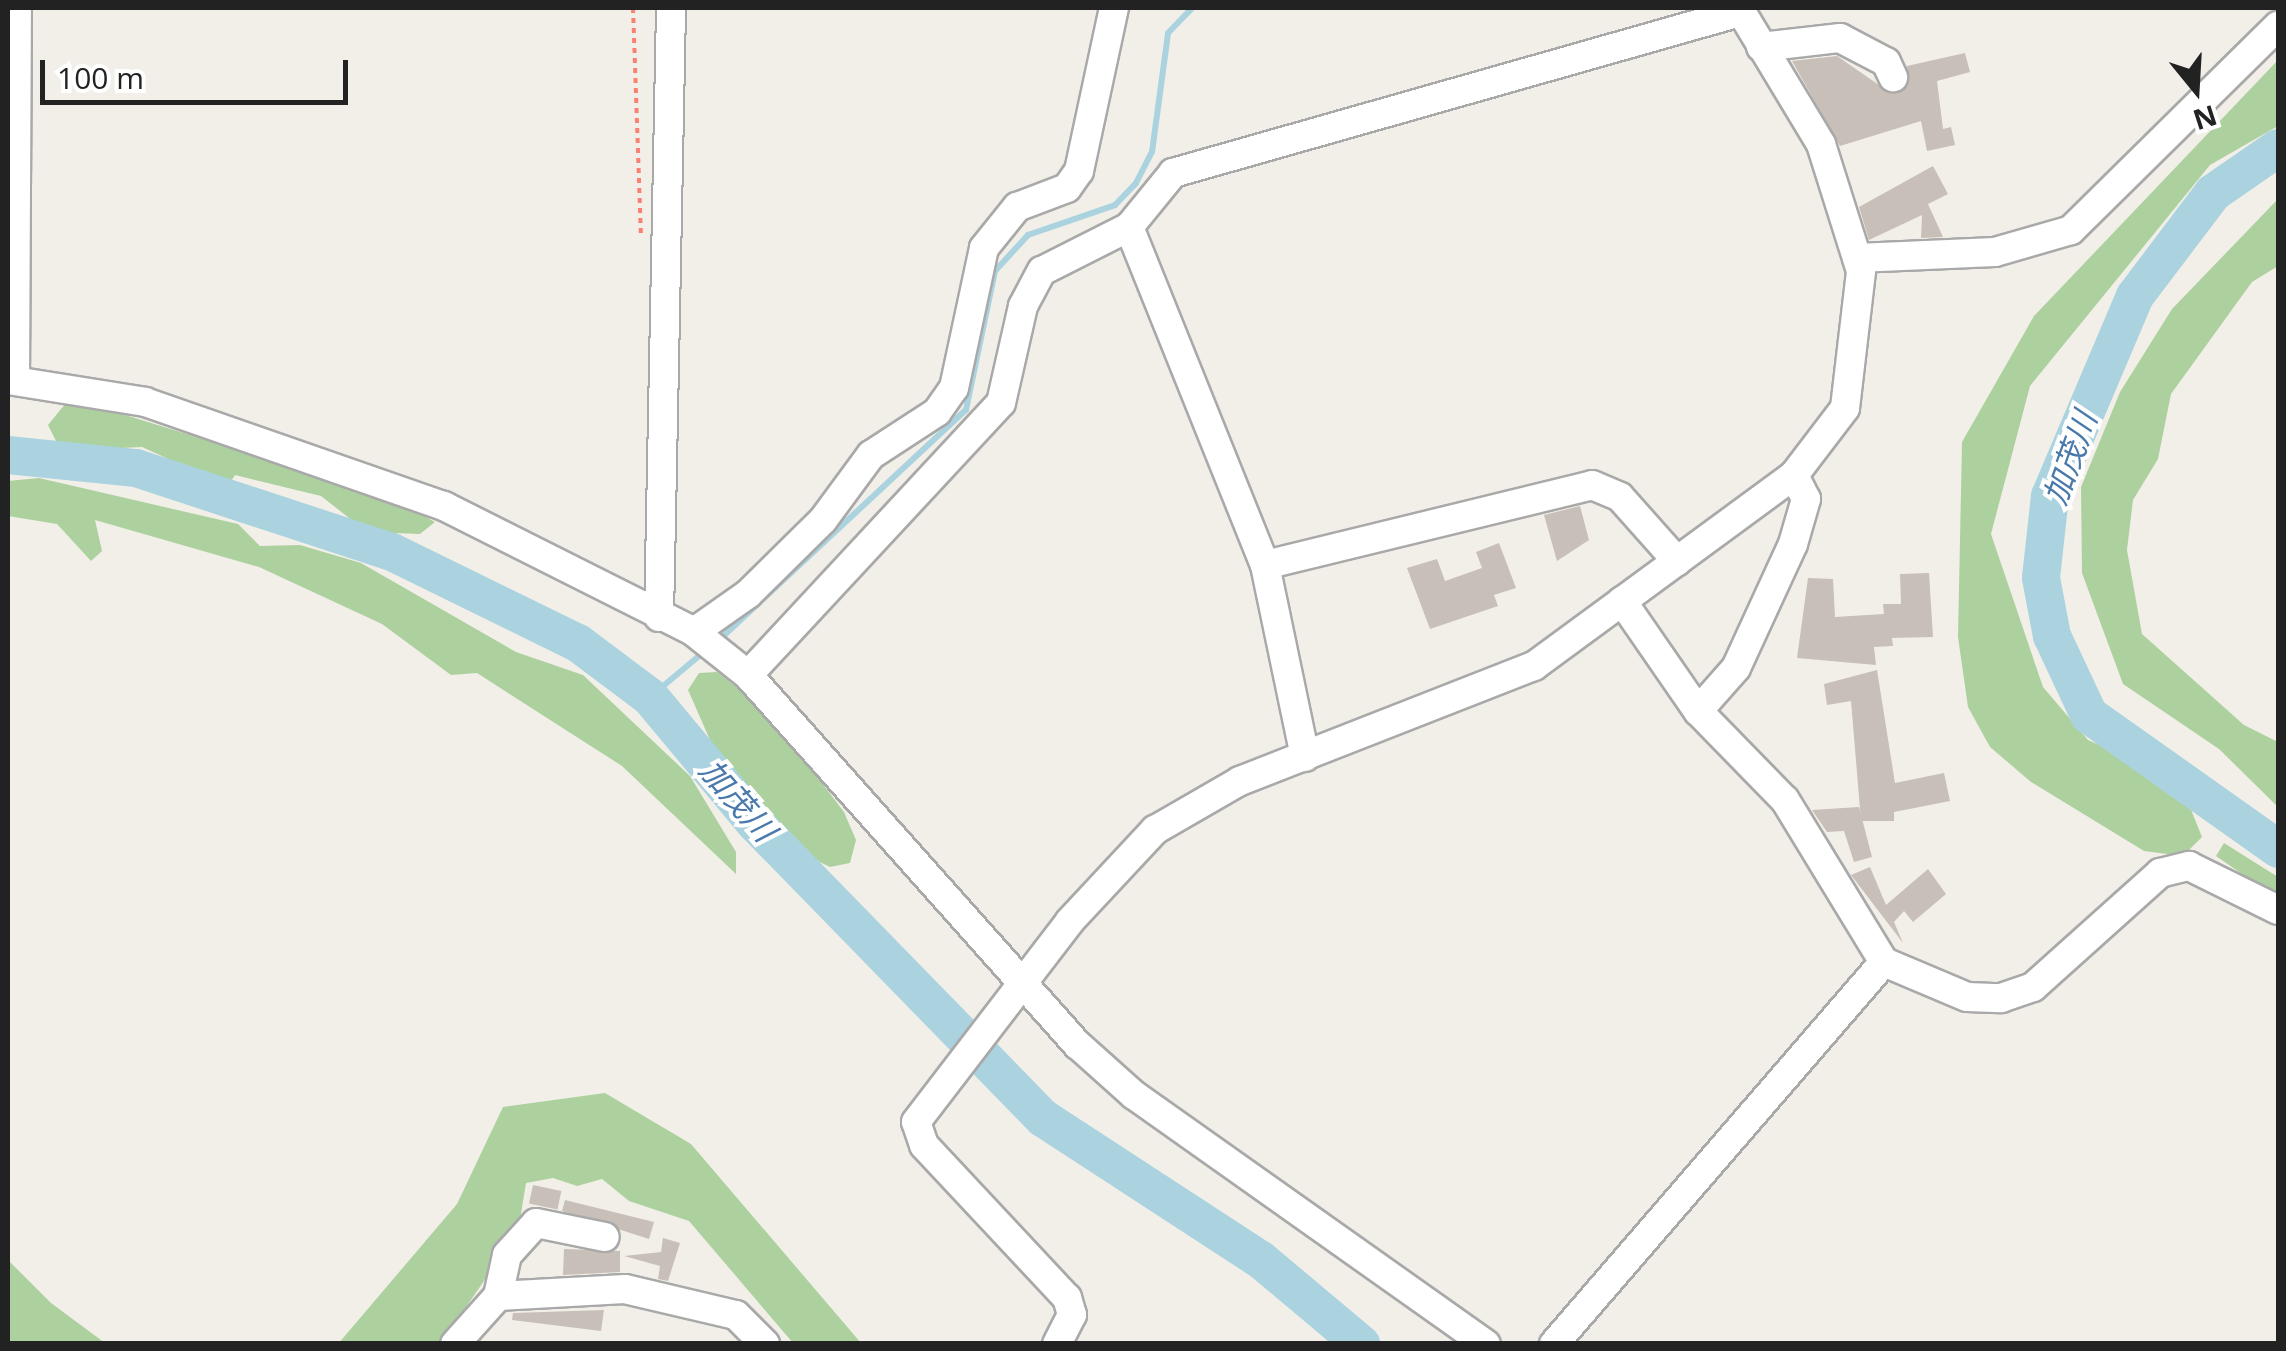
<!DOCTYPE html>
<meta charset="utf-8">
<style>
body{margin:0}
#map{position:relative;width:2286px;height:1351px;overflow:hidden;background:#f2efe9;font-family:"Open Sans","Noto Sans JP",sans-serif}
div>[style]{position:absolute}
.forest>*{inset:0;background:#add19e}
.stream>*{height:6px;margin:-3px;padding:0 3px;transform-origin:3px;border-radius:3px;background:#aad3df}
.river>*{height:38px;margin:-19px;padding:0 19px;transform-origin:19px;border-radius:19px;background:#aad3df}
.building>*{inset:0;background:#c7bfb8;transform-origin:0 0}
.path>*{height:4px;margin-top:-2px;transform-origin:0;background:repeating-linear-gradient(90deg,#fa8072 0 5px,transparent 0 10px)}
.roads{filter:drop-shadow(2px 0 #a9a9a9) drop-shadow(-2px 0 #a9a9a9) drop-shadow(0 2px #a9a9a9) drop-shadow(0 -2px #a9a9a9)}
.minor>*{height:28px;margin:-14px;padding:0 14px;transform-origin:14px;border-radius:14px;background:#fff}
span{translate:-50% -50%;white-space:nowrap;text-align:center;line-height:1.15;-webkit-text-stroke:8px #fff;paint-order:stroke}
.water-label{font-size:32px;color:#4a7aab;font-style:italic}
.frame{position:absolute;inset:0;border:10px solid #222;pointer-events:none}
.north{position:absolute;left:2146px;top:40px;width:100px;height:100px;-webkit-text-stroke:8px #fff;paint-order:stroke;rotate:162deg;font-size:28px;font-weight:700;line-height:40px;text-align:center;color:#222}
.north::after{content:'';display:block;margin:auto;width:35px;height:45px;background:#222;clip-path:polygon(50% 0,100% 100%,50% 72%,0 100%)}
.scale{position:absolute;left:40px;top:60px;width:308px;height:45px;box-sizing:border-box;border:5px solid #222;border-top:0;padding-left:12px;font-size:30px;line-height:35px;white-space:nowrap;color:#222;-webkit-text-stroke:8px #fff;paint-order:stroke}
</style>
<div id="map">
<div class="forest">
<i style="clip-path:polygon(2278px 60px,2278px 126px,2210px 165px,2030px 386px,1991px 534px,2043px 687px,2088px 740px,2148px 767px,2188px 802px,2202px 837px,2183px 856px,2144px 851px,2031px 782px,1990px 747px,1968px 707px,1958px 637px,1962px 442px,2034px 316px)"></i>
<i style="clip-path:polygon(2278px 199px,2278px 266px,2252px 282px,2171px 394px,2158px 459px,2133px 500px,2127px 550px,2142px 634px,2244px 725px,2278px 742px,2278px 807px,2219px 749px,2123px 684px,2082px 573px,2081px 487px,2120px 392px,2172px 309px)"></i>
<i style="clip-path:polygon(70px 398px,388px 496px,435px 522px,420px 534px,367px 532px,321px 496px,235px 475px,228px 486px,142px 447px,61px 451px,48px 425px)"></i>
<i style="clip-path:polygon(39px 478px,238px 524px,260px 546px,300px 545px,361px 563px,516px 652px,583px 675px,690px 776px,736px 852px,736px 874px,622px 766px,477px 673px,451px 675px,382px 624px,259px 567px,95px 520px,102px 551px,91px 561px,57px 524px,8px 516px,8px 481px)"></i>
<i style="clip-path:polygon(717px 672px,769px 713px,844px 812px,856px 840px,850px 863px,830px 867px,801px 853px,714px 749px,688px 690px,699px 673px)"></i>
<i style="clip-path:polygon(2224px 843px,2278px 877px,2278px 899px,2216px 856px)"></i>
<i style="clip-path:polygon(605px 1093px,691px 1144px,861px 1343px,793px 1343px,689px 1221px,629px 1201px,602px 1179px,577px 1186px,553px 1178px,526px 1183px,518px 1232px,441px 1343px,338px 1344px,457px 1204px,503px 1107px)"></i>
<i style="clip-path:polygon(8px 1260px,51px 1303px,105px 1343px,8px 1343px)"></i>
</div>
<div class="stream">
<i style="left:719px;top:640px;width:338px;rotate:-43deg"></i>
<i style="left:966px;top:410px;width:142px;rotate:-78.2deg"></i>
<i style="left:995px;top:271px;width:49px;rotate:-47.5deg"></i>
<i style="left:1028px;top:235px;width:92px;rotate:-19deg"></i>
<i style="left:1115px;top:205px;width:30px;rotate:-46deg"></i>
<i style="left:1136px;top:183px;width:35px;rotate:-63deg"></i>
<i style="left:1152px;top:152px;width:120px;rotate:-82.3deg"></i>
<i style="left:1168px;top:33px;width:35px;rotate:-46deg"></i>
<i style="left:650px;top:697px;width:72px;rotate:-39.9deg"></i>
</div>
<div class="river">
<i style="left:2278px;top:148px;width:79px;rotate:145.3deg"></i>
<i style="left:2213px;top:193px;width:129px;rotate:127.1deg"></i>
<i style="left:2135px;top:296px;width:217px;rotate:113deg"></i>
<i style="left:2050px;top:496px;width:82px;rotate:96.3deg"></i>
<i style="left:2041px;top:578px;width:59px;rotate:79.3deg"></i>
<i style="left:2052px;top:636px;width:87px;rotate:64.9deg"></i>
<i style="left:2089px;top:715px;width:232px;rotate:35.3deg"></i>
<i style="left:8px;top:455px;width:129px;rotate:5.8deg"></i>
<i style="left:136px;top:468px;width:269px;rotate:18.2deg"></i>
<i style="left:392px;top:552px;width:207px;rotate:26.1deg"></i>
<i style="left:578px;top:643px;width:90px;rotate:36.9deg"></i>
<i style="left:650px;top:697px;width:165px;rotate:50.2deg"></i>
<i style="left:756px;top:824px;width:411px;rotate:45.7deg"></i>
<i style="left:1043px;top:1118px;width:260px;rotate:33.1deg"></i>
<i style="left:1261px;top:1260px;width:131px;rotate:40deg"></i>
</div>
<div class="building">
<i style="clip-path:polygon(1965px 53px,1970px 72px,1937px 81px,1943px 129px,1951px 127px,1955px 145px,1927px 151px,1921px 121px,1840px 146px,1792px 61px,1837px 56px,1892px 94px,1908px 86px,1907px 66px)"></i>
<i style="clip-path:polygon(1933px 166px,1948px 194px,1928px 204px,1943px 237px,1921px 238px,1922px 215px,1869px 240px,1859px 207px)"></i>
<i style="clip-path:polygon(1580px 506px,1589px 540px,1557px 561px,1544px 515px)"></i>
<i style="clip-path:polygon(1499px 543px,1516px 588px,1494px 595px,1498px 606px,1430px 629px,1407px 568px,1437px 559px,1445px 581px,1482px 568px,1476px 552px)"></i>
<i style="clip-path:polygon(1929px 573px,1933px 637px,1892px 638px,1893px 646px,1874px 647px,1876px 665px,1797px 658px,1808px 578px,1833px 579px,1835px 617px,1884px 614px,1883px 604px,1901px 604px,1900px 574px)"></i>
<i style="clip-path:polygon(1877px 670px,1895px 783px,1944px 773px,1950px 801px,1894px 812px,1894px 821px,1861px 821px,1851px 701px,1827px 705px,1824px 684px)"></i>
<i style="clip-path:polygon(1859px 807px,1872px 857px,1854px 862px,1844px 831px,1827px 832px,1812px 810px)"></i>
<i style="clip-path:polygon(1870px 867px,1886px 905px,1928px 869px,1946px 894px,1913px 922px,1904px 911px,1894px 922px,1903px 943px,1851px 875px)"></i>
<i style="left:533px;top:1185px;width:29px;height:19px;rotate:12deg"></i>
<i style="clip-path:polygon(565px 1200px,654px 1222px,649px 1239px,562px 1211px)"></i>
<i style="clip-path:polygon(663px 1238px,680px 1243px,668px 1281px,658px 1279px,660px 1266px,624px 1256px,661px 1252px)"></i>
<i style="clip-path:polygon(564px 1249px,620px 1251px,620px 1272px,563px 1275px)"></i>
<i style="clip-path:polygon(604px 1310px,601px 1331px,512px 1320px,513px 1313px)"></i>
</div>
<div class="path">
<i style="left:633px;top:8px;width:229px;rotate:88deg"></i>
</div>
<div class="roads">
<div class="minor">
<i style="left:1761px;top:47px;width:80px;rotate:-6.5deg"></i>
<i style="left:1840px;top:38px;width:52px;rotate:27.6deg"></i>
<i style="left:1886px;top:62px;width:17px;rotate:65deg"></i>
<i style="left:1129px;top:227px;width:364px;rotate:68.1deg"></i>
<i style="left:1265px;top:565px;width:196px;rotate:78.2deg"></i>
<i style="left:1857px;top:258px;width:138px;rotate:-2.5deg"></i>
<i style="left:1995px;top:252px;width:79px;rotate:-16.1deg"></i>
<i style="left:2071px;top:230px;width:291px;rotate:-44.6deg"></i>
<i style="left:8px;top:380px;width:139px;rotate:9.1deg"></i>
<i style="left:145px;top:402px;width:317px;rotate:19.2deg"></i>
<i style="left:444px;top:506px;width:280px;rotate:26.7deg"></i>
<i style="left:694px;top:632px;width:69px;rotate:38.5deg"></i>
<i style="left:748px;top:675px;width:496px;rotate:48.3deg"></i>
<i style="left:1078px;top:1045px;width:75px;rotate:41.8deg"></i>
<i style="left:1134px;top:1095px;width:431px;rotate:35.3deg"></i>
<i style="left:15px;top:380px;width:372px;rotate:-89.7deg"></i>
<i style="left:1265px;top:565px;width:337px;rotate:-13.7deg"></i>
<i style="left:1592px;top:485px;width:30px;rotate:23deg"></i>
<i style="left:1620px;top:497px;width:86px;rotate:48.3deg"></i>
<i style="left:1622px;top:601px;width:134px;rotate:55.4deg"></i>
<i style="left:1698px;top:711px;width:124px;rotate:45.7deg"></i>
<i style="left:1785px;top:800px;width:190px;rotate:58.6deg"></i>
<i style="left:1884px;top:962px;width:90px;rotate:22.9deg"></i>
<i style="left:1967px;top:997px;width:34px;rotate:2deg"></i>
<i style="left:2001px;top:998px;width:34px;rotate:-19deg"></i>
<i style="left:2033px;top:987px;width:171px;rotate:-41.9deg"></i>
<i style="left:2160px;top:873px;width:30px;rotate:-14deg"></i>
<i style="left:2189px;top:866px;width:99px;rotate:26.3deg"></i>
<i style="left:659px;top:617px;width:609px;rotate:-88.87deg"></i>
<i style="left:694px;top:632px;width:66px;rotate:-35.1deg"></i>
<i style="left:748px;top:594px;width:105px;rotate:-44.6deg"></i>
<i style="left:823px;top:520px;width:81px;rotate:-53.6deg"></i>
<i style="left:871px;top:455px;width:79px;rotate:-33.1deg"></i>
<i style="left:937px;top:412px;width:29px;rotate:-55deg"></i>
<i style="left:954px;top:388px;width:143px;rotate:-77.9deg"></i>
<i style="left:984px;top:248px;width:53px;rotate:-51.2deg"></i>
<i style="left:1017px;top:207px;width:53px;rotate:-20.8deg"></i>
<i style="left:1067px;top:188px;width:21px;rotate:-55deg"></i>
<i style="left:1079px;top:171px;width:167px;rotate:-77.9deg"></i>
<i style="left:748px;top:675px;width:371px;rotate:-47.1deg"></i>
<i style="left:1001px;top:403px;width:99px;rotate:-77.2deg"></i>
<i style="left:1023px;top:306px;width:40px;rotate:-62deg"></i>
<i style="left:1042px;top:271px;width:97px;rotate:-26.8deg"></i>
<i style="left:1129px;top:227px;width:70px;rotate:-50.8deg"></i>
<i style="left:1173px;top:173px;width:589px;rotate:-15.85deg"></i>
<i style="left:1698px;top:711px;width:57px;rotate:-48.5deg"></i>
<i style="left:1736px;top:668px;width:136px;rotate:-65.3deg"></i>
<i style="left:1793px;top:544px;width:47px;rotate:-73.9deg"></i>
<i style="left:1806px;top:499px;width:27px;rotate:-117deg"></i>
<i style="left:498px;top:1296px;width:42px;rotate:-77.6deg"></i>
<i style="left:507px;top:1255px;width:43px;rotate:-47.8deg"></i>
<i style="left:536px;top:1223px;width:70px;rotate:11.5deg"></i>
<i style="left:455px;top:1344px;width:64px;rotate:-48.1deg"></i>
<i style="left:498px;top:1296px;width:127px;rotate:-3.2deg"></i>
<i style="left:625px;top:1289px;width:114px;rotate:13.2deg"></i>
<i style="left:736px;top:1315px;width:41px;rotate:45deg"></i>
<i style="left:1057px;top:1344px;width:33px;rotate:-63deg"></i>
<i style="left:1072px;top:1315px;width:18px;rotate:-106deg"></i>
<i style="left:1067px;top:1298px;width:209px;rotate:-133.1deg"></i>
<i style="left:924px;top:1145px;width:24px;rotate:-109deg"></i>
<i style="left:916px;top:1122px;width:253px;rotate:-52.5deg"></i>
<i style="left:1070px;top:921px;width:125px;rotate:-47deg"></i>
<i style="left:1155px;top:830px;width:98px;rotate:-30deg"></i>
<i style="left:1240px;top:781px;width:316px;rotate:-21.4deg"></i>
<i style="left:1534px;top:666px;width:323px;rotate:-36.3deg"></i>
<i style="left:1794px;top:475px;width:84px;rotate:-52.7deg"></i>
<i style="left:1845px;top:408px;width:138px;rotate:-83.3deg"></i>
<i style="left:1861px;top:271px;width:133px;rotate:-107.5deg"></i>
<i style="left:1821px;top:144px;width:159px;rotate:-121.1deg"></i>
<i style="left:1554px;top:1344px;width:505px;rotate:-49.18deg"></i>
</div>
</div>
<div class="water-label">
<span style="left:2070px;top:458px;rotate:-70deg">加茂川</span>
<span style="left:738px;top:800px;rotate:49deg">加茂川</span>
</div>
<div class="frame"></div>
<div class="north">N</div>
<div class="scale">100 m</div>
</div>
